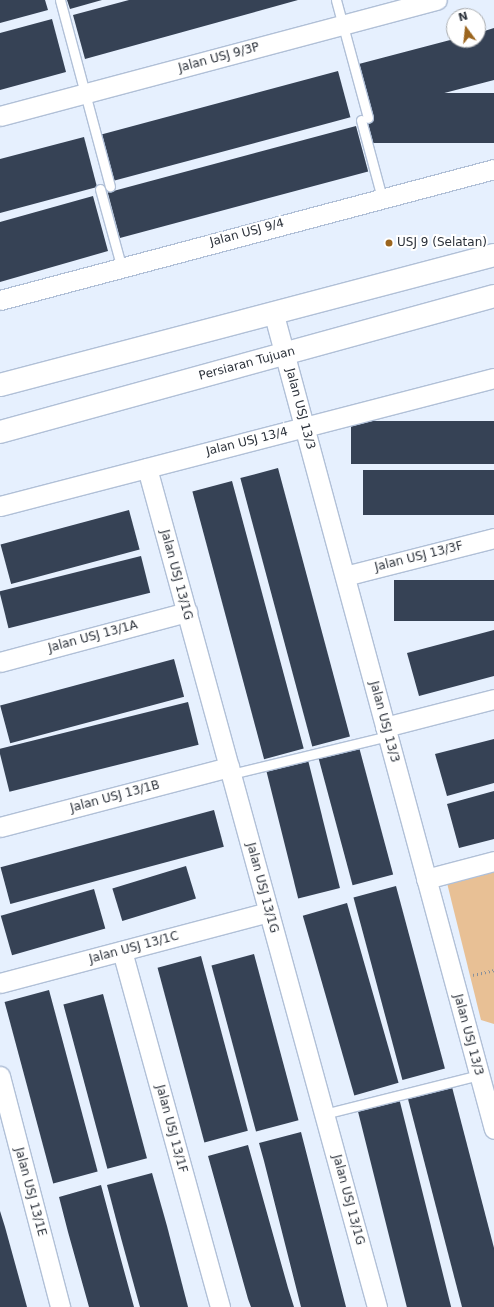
<!DOCTYPE html>
<style>
body{margin:0}
#map{position:relative;width:494px;height:1307px;overflow:hidden;background:#e6f0fe;font-family:"DejaVu Sans",sans-serif}
div>[style]{position:absolute}
.green>*{inset:0;background:#e8c095}
.building>*{inset:0;background:#364255;transform-origin:0 0}
.path>*{height:2.5px;margin-top:-1.25px;transform-origin:0;background:repeating-linear-gradient(90deg,#88909b 0 1px,transparent 0 4px)}
.roads{filter:drop-shadow(1px 0 #b1c0d7) drop-shadow(-1px 0 #b1c0d7) drop-shadow(0 1px #b1c0d7) drop-shadow(0 -1px #b1c0d7)}
.lane>*{height:9px;margin:-4.5px;padding:0 4.5px;transform-origin:4.5px;border-radius:4.5px;background:#fff}
.street>*{height:19px;margin:-9.5px;padding:0 9.5px;transform-origin:9.5px;border-radius:9.5px;background:#fff}
.secondary>*{height:22px;margin:-11px;padding:0 11px;transform-origin:11px;border-radius:11px;background:#fff}
.dots>*{width:11px;height:11px;translate:-50% -50%;box-sizing:border-box;border:2px solid #fff;border-radius:50%}
span{translate:-50% -50%;white-space:nowrap;text-align:center;line-height:1.15;-webkit-text-stroke:4px #fff;paint-order:stroke}
.street-label{font-size:12px;color:#2b313a}
.poi-label{font-size:12px;color:#2b313a}
.left{translate:0 -50%;text-align:left}
.north{position:absolute;left:446px;top:8px;width:40px;height:40px;box-sizing:border-box;background:#fff;border:1px solid #aaadb0;border-radius:50%;rotate:345deg;font-size:11px;font-weight:700;line-height:16px;text-align:center;color:#2b313a}
.north::after{content:'';display:block;margin:auto;width:14px;height:18px;background:#9b651e;clip-path:polygon(50% 0,100% 100%,50% 72%,0 100%)}
</style>
<div id="map">
<div class="green">
<i style="clip-path:polygon(494px 872px,494px 1024px,481px 1020px,447px 883px)"></i>
</div>
<div class="building">
<i style="clip-path:polygon(0 0,45px 0,48px 10px,0 23px)"></i>
<i style="clip-path:polygon(67px 0,102px 0,70px 9px)"></i>
<i style="clip-path:polygon(129px 0,298px 0,85px 59px,73px 15px)"></i>
<i style="clip-path:polygon(52px 19px,66px 72px,0 90px,0 33px)"></i>
<i style="clip-path:polygon(494px 28px,494px 80px,368px 113px,355px 65px,454px 39px,478px 40px,478px 33px)"></i>
<i style="left:338px;top:71px;width:48px;height:245px;rotate:75deg"></i>
<i style="left:494px;top:93px;width:50px;height:131px;rotate:90deg"></i>
<i style="left:356px;top:126px;width:47px;height:257px;rotate:75deg"></i>
<i style="clip-path:polygon(84px 137px,97px 187px,0 213px,0 159px)"></i>
<i style="clip-path:polygon(93px 196px,108px 251px,0 282px,0 222px)"></i>
<i style="left:494px;top:421px;width:43px;height:143px;rotate:90deg"></i>
<i style="left:278px;top:468px;width:278px;height:39px;rotate:75deg"></i>
<i style="left:494px;top:470px;width:45px;height:131px;rotate:90deg"></i>
<i style="left:232px;top:481px;width:277px;height:41px;rotate:75deg"></i>
<i style="left:129px;top:510px;width:41px;height:133px;rotate:75deg"></i>
<i style="left:141px;top:556px;width:38px;height:146px;rotate:76deg"></i>
<i style="left:494px;top:580px;width:41px;height:100px;rotate:90deg"></i>
<i style="clip-path:polygon(494px 630px,494px 676px,419px 696px,407px 653px)"></i>
<i style="left:174px;top:659px;width:39px;height:180px;rotate:75deg"></i>
<i style="left:188px;top:702px;width:44px;height:195px;rotate:76deg"></i>
<i style="clip-path:polygon(494px 739px,494px 783px,447px 796px,435px 754px)"></i>
<i style="left:359px;top:747px;width:132px;height:42px;rotate:75deg"></i>
<i style="left:308px;top:760px;width:132px;height:43px;rotate:76deg"></i>
<i style="clip-path:polygon(494px 791px,494px 839px,459px 848px,447px 804px)"></i>
<i style="left:214px;top:810px;width:38px;height:221px;rotate:75deg"></i>
<i style="left:186px;top:866px;width:34px;height:77px;rotate:73deg"></i>
<i style="left:396px;top:886px;width:189px;height:44px;rotate:75deg"></i>
<i style="left:94px;top:889px;width:41px;height:97px;rotate:74deg"></i>
<i style="left:347px;top:903px;width:187px;height:46px;rotate:74deg"></i>
<i style="left:254px;top:954px;width:172px;height:44px;rotate:75deg"></i>
<i style="left:201px;top:956px;width:181px;height:45px;rotate:75deg"></i>
<i style="left:49px;top:990px;width:188px;height:46px;rotate:75deg"></i>
<i style="left:103px;top:994px;width:170px;height:41px;rotate:75deg"></i>
<i style="clip-path:polygon(452px 1087px,494px 1248px,494px 1307px,462px 1307px,408px 1099px)"></i>
<i style="left:399px;top:1098px;width:216px;height:43px;rotate:76deg"></i>
<i style="clip-path:polygon(301px 1132px,338px 1276px,346px 1307px,301px 1307px,264px 1161px,259px 1143px)"></i>
<i style="clip-path:polygon(248px 1145px,288px 1288px,294px 1307px,251px 1307px,248px 1299px,208px 1156px)"></i>
<i style="clip-path:polygon(152px 1173px,167px 1226px,188px 1307px,140px 1307px,121px 1238px,107px 1185px)"></i>
<i style="clip-path:polygon(101px 1185px,120px 1256px,134px 1307px,89px 1307px,68px 1232px,59px 1197px)"></i>
<i style="clip-path:polygon(0 1211px,5px 1227px,27px 1307px,0 1307px)"></i>
</div>
<div class="path">
<i style="left:473px;top:975px;width:22px;rotate:-13deg"></i>
</div>
<div class="roads">
<div class="lane">
<i style="left:60px;top:0;width:193px;rotate:75deg"></i>
<i style="left:336px;top:0;width:122px;rotate:74.8deg"></i>
<i style="left:361px;top:120px;width:81px;rotate:74.9deg"></i>
<i style="left:100px;top:189px;width:79px;rotate:74.6deg"></i>
<i style="left:231px;top:774px;width:162px;rotate:-13.6deg"></i>
<i style="left:324px;top:1114px;width:160px;rotate:-14.1deg"></i>
</div>
<div class="street">
<i style="left:0;top:116px;width:452px;rotate:-14.9deg"></i>
<i style="left:0;top:300px;width:511px;rotate:-14.85deg"></i>
<i style="left:274px;top:315px;width:843px;rotate:74.88deg"></i>
<i style="left:147px;top:468px;width:870px;rotate:74.67deg"></i>
<i style="left:0;top:506px;width:510px;rotate:-14.53deg"></i>
<i style="left:345px;top:576px;width:154px;rotate:-14.3deg"></i>
<i style="left:0;top:662px;width:194px;rotate:-15deg"></i>
<i style="left:385px;top:727px;width:113px;rotate:-14.4deg"></i>
<i style="left:0;top:827px;width:237px;rotate:-14.7deg"></i>
<i style="left:426px;top:879px;width:70px;rotate:-14.8deg"></i>
<i style="left:122px;top:951px;width:369px;rotate:74.6deg"></i>
<i style="left:0;top:983px;width:278px;rotate:-14.8deg"></i>
<i style="left:0;top:1076px;width:239px;rotate:75.4deg"></i>
</div>
<div class="secondary">
<i style="left:0;top:385px;width:511px;rotate:-14.74deg"></i>
<i style="left:0;top:432px;width:512px;rotate:-15.39deg"></i>
</div>
</div>
<div class="dots">
<i style="left:389px;top:243px;background:#9b651e"></i>
</div>
<div class="street-label">
<span style="left:219px;top:58px;rotate:-15deg">Jalan USJ 9/3P</span>
<span style="left:247px;top:233px;rotate:-15deg">Jalan USJ 9/4</span>
<span style="left:247px;top:364px;rotate:-15deg">Persiaran Tujuan</span>
<span style="left:300px;top:409px;rotate:75deg">Jalan USJ 13/3</span>
<span style="left:247px;top:442px;rotate:-14deg">Jalan USJ 13/4</span>
<span style="left:419px;top:557px;rotate:-14deg">Jalan USJ 13/3F</span>
<span style="left:176px;top:575px;rotate:75deg">Jalan USJ 13/1G</span>
<span style="left:93px;top:637px;rotate:-15deg">Jalan USJ 13/1A</span>
<span style="left:384px;top:722px;rotate:75deg">Jalan USJ 13/3</span>
<span style="left:115px;top:797px;rotate:-15deg">Jalan USJ 13/1B</span>
<span style="left:262px;top:888px;rotate:75deg">Jalan USJ 13/1G</span>
<span style="left:134px;top:948px;rotate:-15deg">Jalan USJ 13/1C</span>
<span style="left:468px;top:1035px;rotate:75deg">Jalan USJ 13/3</span>
<span style="left:171px;top:1129px;rotate:75deg">Jalan USJ 13/1F</span>
<span style="left:30px;top:1192px;rotate:75deg">Jalan USJ 13/1E</span>
<span style="left:348px;top:1200px;rotate:75deg">Jalan USJ 13/1G</span>
</div>
<div class="poi-label">
<span class="left" style="left:397px;top:243px">USJ 9 (Selatan)</span>
</div>
<div class="north">N</div>
</div>
